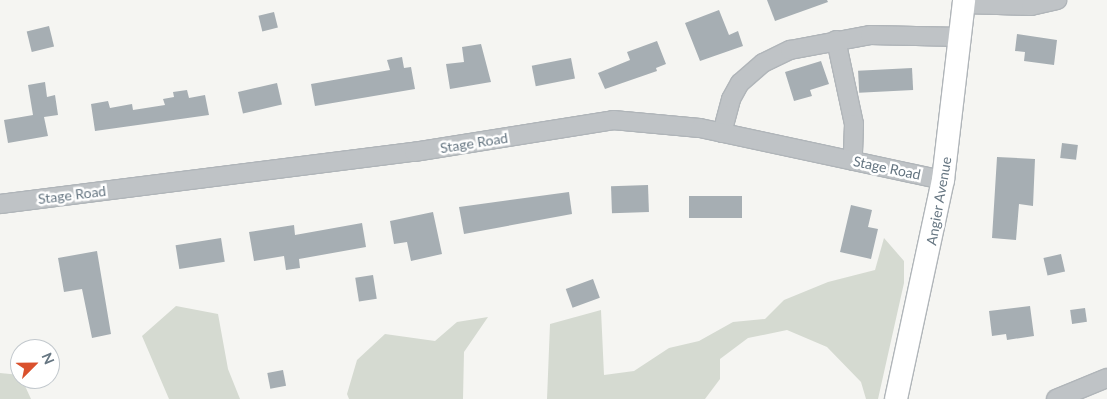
<!DOCTYPE html>
<style>
body{margin:0}
#map{position:relative;width:1107px;height:399px;overflow:hidden;background:#f5f5f2;font-family:Lato,sans-serif}
div>[style]{position:absolute}
.green>*{inset:0;background:#d5dad1}
.building>*{inset:0;background:#a6aeb3;transform-origin:0 0}
.roads{filter:drop-shadow(1px 0 #b0b5b9) drop-shadow(-1px 0 #b0b5b9) drop-shadow(0 1px #b0b5b9) drop-shadow(0 -1px #b0b5b9)}
.minor>*{height:18px;margin:-9px;padding:0 9px;transform-origin:9px;border-radius:9px;background:#bfc3c6}
.major>*{height:22px;margin:-11px;padding:0 11px;transform-origin:11px;border-radius:11px;background:#fff}
span{translate:-50% -50%;white-space:nowrap;text-align:center;line-height:1.15;-webkit-text-stroke:5px #fff;paint-order:stroke}
.street-label{font-size:14px;color:#667682}
.north{position:absolute;left:10px;top:339px;width:50px;height:50px;box-sizing:border-box;background:#fff;border:1px solid #c2c8cd;border-radius:50%;rotate:67deg;font-size:14px;font-weight:700;line-height:20px;text-align:center;color:#667682}
.north::after{content:'';display:block;margin:auto;width:18px;height:22px;background:#da512d;clip-path:polygon(50% 0,100% 100%,50% 72%,0 100%)}
</style>
<div id="map">
<div class="green">
<i style="clip-path:polygon(884px 238px,904px 261px,904px 283px,878px 399px,866px 399px,861px 382px,827px 347px,787px 330px,748px 338px,720px 359px,720px 379px,705px 399px,547px 399px,550px 324px,601px 310px,604px 375px,634px 371px,669px 348px,699px 341px,733px 322px,765px 319px,784px 300px,828px 282px,875px 270px)"></i>
<i style="clip-path:polygon(176px 306px,218px 314px,228px 369px,240px 399px,169px 399px,142px 336px)"></i>
<i style="clip-path:polygon(488px 317px,464px 352px,463px 399px,349px 399px,347px 394px,357px 360px,385px 334px,435px 341px,457px 322px)"></i>
<i style="clip-path:polygon(0 373px,20px 375px,31px 399px,0 399px)"></i>
</div>
<div class="building">
<i style="clip-path:polygon(767px 0,827px 0,828px 2px,775px 21px)"></i>
<i style="clip-path:polygon(719px 10px,729px 35px,738px 31px,743px 46px,700px 61px,685px 23px)"></i>
<i style="left:274px;top:12px;width:16px;height:16px;rotate:76deg"></i>
<i style="left:49px;top:26px;width:21px;height:23px;rotate:76deg"></i>
<i style="clip-path:polygon(1017px 34px,1057px 40px,1054px 65px,1024px 61px,1025px 52px,1015px 51px)"></i>
<i style="clip-path:polygon(657px 41px,666px 64px,656px 68px,657px 71px,605px 89px,598px 73px,630px 60px,627px 52px)"></i>
<i style="clip-path:polygon(481px 44px,491px 82px,450px 89px,446px 64px,464px 62px,462px 47px)"></i>
<i style="clip-path:polygon(402px 57px,404px 68px,411px 67px,415px 89px,315px 106px,311px 84px,390px 70px,387px 60px)"></i>
<i style="left:571px;top:58px;width:21px;height:40px;rotate:79deg"></i>
<i style="clip-path:polygon(821px 61px,829px 84px,810px 90px,812px 96px,794px 101px,785px 72px)"></i>
<i style="left:912px;top:68px;width:22px;height:54px;rotate:87deg"></i>
<i style="clip-path:polygon(45px 82px,47px 97px,55px 95px,58px 115px,44px 117px,48px 136px,8px 143px,4px 120px,33px 115px,28px 85px)"></i>
<i style="left:277px;top:83px;width:22px;height:40px;rotate:77deg"></i>
<i style="clip-path:polygon(187px 90px,189px 98px,205px 95px,209px 115px,95px 131px,91px 104px,108px 101px,110px 108px,132px 104px,133px 110px,165px 105px,163px 99px,174px 97px,173px 92px)"></i>
<i style="left:1062px;top:143px;width:16px;height:15px;rotate:7deg"></i>
<i style="clip-path:polygon(997px 157px,1035px 159px,1033px 206px,1019px 204px,1016px 240px,992px 238px)"></i>
<i style="left:648px;top:185px;width:27px;height:37px;rotate:88deg"></i>
<i style="clip-path:polygon(569px 192px,572px 214px,464px 234px,459px 207px)"></i>
<i style="left:689px;top:196px;width:53px;height:22px"></i>
<i style="clip-path:polygon(851px 205px,872px 210px,868px 227px,878px 229px,871px 259px,840px 252px)"></i>
<i style="clip-path:polygon(433px 212px,442px 254px,411px 261px,407px 242px,394px 244px,390px 221px)"></i>
<i style="clip-path:polygon(362px 223px,366px 247px,299px 259px,300px 268px,286px 270px,284px 256px,254px 261px,249px 232px,294px 225px,295px 235px)"></i>
<i style="left:221px;top:238px;width:24px;height:46px;rotate:81deg"></i>
<i style="clip-path:polygon(97px 251px,111px 334px,92px 338px,82px 289px,64px 292px,58px 258px)"></i>
<i style="left:1061px;top:254px;width:18px;height:18px;rotate:77deg"></i>
<i style="left:373px;top:275px;width:24px;height:18px;rotate:81deg"></i>
<i style="left:593px;top:279px;width:20px;height:29px;rotate:70deg"></i>
<i style="clip-path:polygon(1030px 306px,1034px 336px,1007px 340px,1006px 334px,992px 336px,989px 311px)"></i>
<i style="left:1085px;top:308px;width:14px;height:15px;rotate:82deg"></i>
<i style="left:283px;top:370px;width:16px;height:16px;rotate:79deg"></i>
</div>
<div class="roads">
<div class="minor">
<i style="left:964px;top:4px;width:67px;rotate:1.7deg"></i>
<i style="left:1031px;top:6px;width:27px;rotate:-13deg"></i>
<i style="left:836px;top:40px;width:86px;rotate:77.9deg"></i>
<i style="left:854px;top:124px;width:37px;rotate:92deg"></i>
<i style="left:722px;top:133px;width:35px;rotate:-75deg"></i>
<i style="left:731px;top:99px;width:18px;rotate:-61deg"></i>
<i style="left:740px;top:83px;width:30px;rotate:-41deg"></i>
<i style="left:763px;top:63px;width:30px;rotate:-26deg"></i>
<i style="left:790px;top:50px;width:81px;rotate:-10.6deg"></i>
<i style="left:870px;top:35px;width:92px;rotate:1.2deg"></i>
<i style="left:0;top:204px;width:417px;rotate:-7.2deg"></i>
<i style="left:414px;top:152px;width:202px;rotate:-9.1deg"></i>
<i style="left:613px;top:120px;width:87px;rotate:5.3deg"></i>
<i style="left:700px;top:128px;width:249px;rotate:12.1deg"></i>
<i style="left:1056px;top:399px;width:55px;rotate:-22.4deg"></i>
</div>
<div class="major">
<i style="left:896px;top:399px;width:224px;rotate:-77.9deg"></i>
<i style="left:943px;top:180px;width:181px;rotate:-83.3deg"></i>
</div>
</div>
<div class="street-label">
<span style="left:474px;top:143px;rotate:-9deg">Stage Road</span>
<span style="left:887px;top:168px;rotate:12deg">Stage Road</span>
<span style="left:72px;top:195px;rotate:-7deg">Stage Road</span>
<span style="left:939px;top:201px;rotate:-80deg">Angier Avenue</span>
</div>
<div class="north">N</div>
</div>
